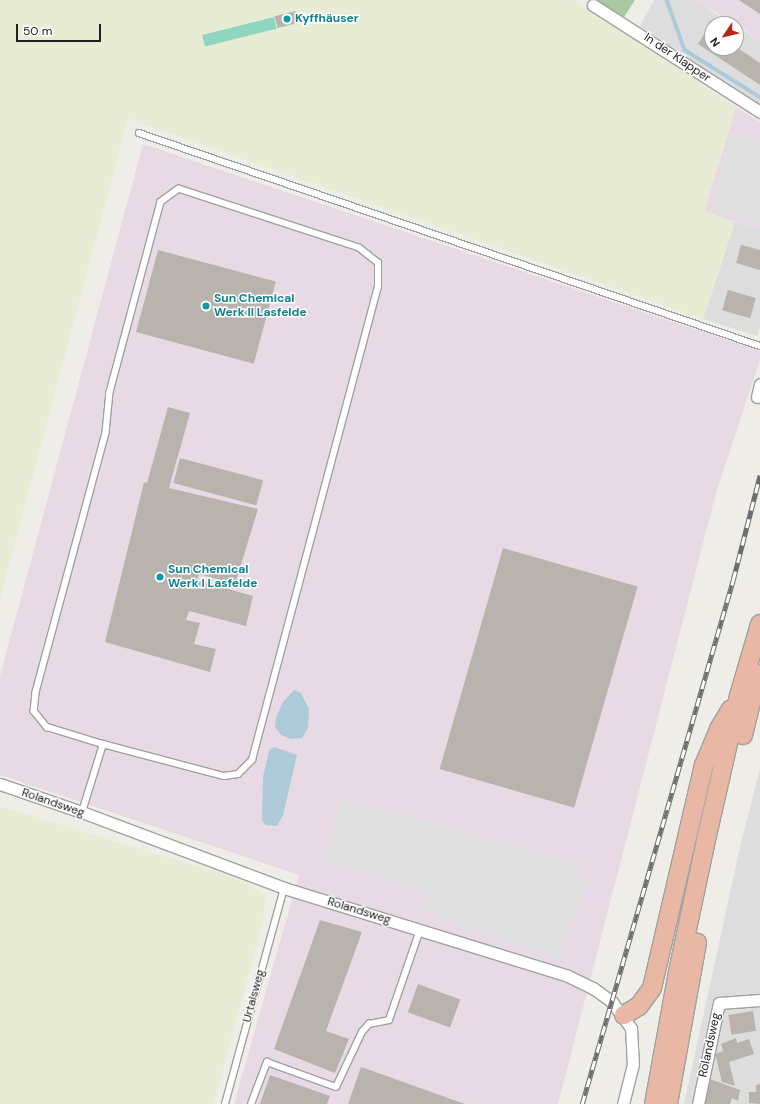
<!DOCTYPE html>
<meta charset="utf-8">
<style>
body{margin:0}
#map{position:relative;width:760px;height:1104px;overflow:hidden;background:#efede7;font-family:"DM Sans",sans-serif}
div>[style]{position:absolute}
.residential>*{inset:0;background:#dedddd}
.industrial>*{inset:0;background:#e8dae4}
.farmland>*{inset:0;background:#e8ecd5}
.forest>*{inset:0;background:#a9caa1}
.pitch>*{inset:0;background:#8ed6c0;transform-origin:0 0}
.parking>*{inset:0;background:#e0e0e0}
.water>*{inset:0;background:#adcad8}
.stream>*{height:3.5px;margin:-1.75px;padding:0 1.75px;transform-origin:1.75px;border-radius:1.75px;background:#adcad8}
.building>*{inset:0;background:#b8b3ad;transform-origin:0 0}
.roads{filter:drop-shadow(1px 0 #a1a1a1) drop-shadow(-1px 0 #a1a1a1) drop-shadow(0 1px #a1a1a1) drop-shadow(0 -1px #a1a1a1)}
.service>*{height:5.5px;margin:-2.75px;padding:0 2.75px;transform-origin:2.75px;border-radius:2.75px;background:#fff}
.minor>*{height:11px;margin:-5.5px;padding:0 5.5px;transform-origin:5.5px;border-radius:5.5px;background:#fff}
.trunk>*{height:18px;margin:-9px;padding:0 9px;transform-origin:9px;border-radius:9px;background:#e8b8a4}
.rail>*{height:4.5px;margin-top:-2.25px;transform-origin:0;background:repeating-linear-gradient(90deg,#fff 0 9px,#6e6e6e 0 18px);box-sizing:border-box;border-block:1px solid #6e6e6e}
.dots>*{width:11px;height:11px;translate:-50% -50%;box-sizing:border-box;border:2px solid #fff;border-radius:50%}
span{translate:-50% -50%;white-space:nowrap;text-align:center;line-height:1.15;-webkit-text-stroke:3px #fff;paint-order:stroke}
.culture-label{font-size:12px;color:#0d838f;font-weight:700}
.left{translate:0 -50%;text-align:left}
.street-label{font-size:12px;color:#202020}
.north{position:absolute;left:704px;top:16px;width:40px;height:40px;box-sizing:border-box;background:#fff;border:1px solid #a6a6a6;border-radius:50%;rotate:235deg;font-size:11px;font-weight:700;line-height:16px;text-align:center;color:#202020}
.north::after{content:'';display:block;margin:auto;width:14px;height:18px;background:#ba2416;clip-path:polygon(50% 0,100% 100%,50% 72%,0 100%)}
.scale{position:absolute;left:16px;top:24px;width:85px;height:18px;box-sizing:border-box;border:2px solid #202020;border-top:0;padding-left:5px;font-size:12px;line-height:14px;white-space:nowrap;color:#202020;-webkit-text-stroke:3px #fff;paint-order:stroke}
</style>
<div id="map">
<div class="residential">
<i style="clip-path:polygon(654px 0,694px 0,732px 24px,712px 24px,712px 48px,736px 48px,736px 26px,760px 41px,760px 106px,640px 26px)"></i>
<i style="clip-path:polygon(735px 222px,760px 230px,760px 327px,757px 336px,703px 319px)"></i>
<i style="clip-path:polygon(760px 769px,760px 1104px,684px 1104px,740px 847px)"></i>
</div>
<div class="industrial">
<i style="clip-path:polygon(694px 0,760px 0,760px 41px,736px 24px)"></i>
<i style="clip-path:polygon(736px 107px,760px 122px,760px 230px,704px 212px)"></i>
<i style="clip-path:polygon(143px 144px,760px 351px,760px 360px,716px 493px,558px 1104px,234px 1104px,299px 875px,0 775px,0 676px)"></i>
</div>
<div class="farmland">
<i style="clip-path:polygon(0 0,575px 0,736px 107px,704px 211px,735px 222px,703px 319px,128px 119px,0 599px)"></i>
<i style="clip-path:polygon(0 806px,239px 879px,266px 895px,263px 921px,214px 1104px,0 1104px)"></i>
</div>
<div class="forest">
<i style="clip-path:polygon(593px 0,635px 0,624px 17px)"></i>
</div>
<div class="pitch">
<i style="left:274px;top:17px;width:12px;height:74px;rotate:76deg"></i>
</div>
<div class="parking">
<i style="clip-path:polygon(730px 132px,760px 142px,760px 225px,712px 209px)"></i>
<i style="clip-path:polygon(342px 799px,580px 864px,575px 876px,589px 882px,559px 959px,422px 912px,426px 892px,324px 861px)"></i>
</div>
<div class="water">
<i style="clip-path:polygon(294px 690px,301px 693px,309px 709px,308px 728px,302px 738px,291px 739px,281px 735px,275px 727px,276px 718px,283px 702px)"></i>
<i style="clip-path:polygon(274px 747px,297px 755px,283px 815px,277px 826px,266px 825px,262px 821px,263px 777px,269px 750px)"></i>
</div>
<div class="stream">
<i style="left:667px;top:0;width:53px;rotate:70.2deg"></i>
<i style="left:685px;top:50px;width:89px;rotate:32.1deg"></i>
</div>
<div class="building">
<i style="clip-path:polygon(739px 0,760px 0,760px 14px)"></i>
<i style="left:296px;top:11px;width:12px;height:22px;rotate:76deg"></i>
<i style="clip-path:polygon(708px 28px,712px 31px,712px 48px,736px 47px,760px 63px,760px 85px,698px 44px)"></i>
<i style="clip-path:polygon(741px 245px,760px 250px,760px 270px,736px 263px)"></i>
<i style="left:158px;top:250px;width:122px;height:85px;rotate:15deg"></i>
<i style="left:728px;top:290px;width:29px;height:21px;rotate:16deg"></i>
<i style="clip-path:polygon(168px 407px,190px 413px,169px 488px,258px 509px,235px 584px,199px 574px,197px 580px,253px 596px,246px 626px,189px 611px,186px 620px,200px 623px,194px 644px,216px 649px,210px 672px,105px 642px,144px 482px,147px 483px)"></i>
<i style="left:180px;top:458px;width:86px;height:26px;rotate:15deg"></i>
<i style="left:503px;top:548px;width:140px;height:230px;rotate:16deg"></i>
<i style="clip-path:polygon(320px 920px,362px 932px,326px 1031px,349px 1039px,335px 1073px,274px 1049px)"></i>
<i style="left:418px;top:984px;width:45px;height:30px;rotate:20deg"></i>
<i style="left:753px;top:1011px;width:20px;height:25px;rotate:81deg"></i>
<i style="clip-path:polygon(736px 1038px,737px 1043px,749px 1039px,754px 1054px,729px 1062px,735px 1086px,722px 1082px,715px 1054px,723px 1051px,721px 1044px)"></i>
<i style="clip-path:polygon(361px 1067px,465px 1104px,348px 1104px)"></i>
<i style="clip-path:polygon(270px 1075px,330px 1096px,327px 1104px,260px 1104px)"></i>
<i style="clip-path:polygon(707px 1078px,740px 1090px,738px 1101px,732px 1098px,730px 1104px,704px 1104px,706px 1092px,703px 1092px)"></i>
<i style="clip-path:polygon(760px 1084px,760px 1104px,749px 1103px,749px 1092px,756px 1092px,756px 1085px)"></i>
</div>
<div class="roads">
<div class="service">
<i style="left:139px;top:133px;width:657px;rotate:18.93deg"></i>
<i style="left:82px;top:812px;width:71px;rotate:-72.8deg"></i>
<i style="left:103px;top:744px;width:125px;rotate:14.8deg"></i>
<i style="left:224px;top:776px;width:14px;rotate:-8deg"></i>
<i style="left:238px;top:774px;width:20px;rotate:-45deg"></i>
<i style="left:252px;top:760px;width:489px;rotate:-75.1deg"></i>
<i style="left:378px;top:287px;width:24px;rotate:-90deg"></i>
<i style="left:378px;top:263px;width:24px;rotate:-142deg"></i>
<i style="left:359px;top:248px;width:189px;rotate:-161.9deg"></i>
<i style="left:179px;top:189px;width:22px;rotate:144deg"></i>
<i style="left:161px;top:202px;width:197px;rotate:105deg"></i>
<i style="left:110px;top:392px;width:41px;rotate:95.6deg"></i>
<i style="left:106px;top:433px;width:269px;rotate:105.1deg"></i>
<i style="left:36px;top:693px;width:18px;rotate:96deg"></i>
<i style="left:34px;top:711px;width:21px;rotate:51deg"></i>
<i style="left:47px;top:727px;width:59px;rotate:16.9deg"></i>
<i style="left:225px;top:1104px;width:224px;rotate:-74.7deg"></i>
<i style="left:251px;top:1104px;width:45px;rotate:-69.1deg"></i>
<i style="left:267px;top:1062px;width:73px;rotate:19.9deg"></i>
<i style="left:336px;top:1087px;width:61px;rotate:-64.7deg"></i>
<i style="left:362px;top:1032px;width:11px;rotate:-49deg"></i>
<i style="left:369px;top:1024px;width:20px;rotate:-11deg"></i>
<i style="left:389px;top:1020px;width:95px;rotate:-71deg"></i>
</div>
<div class="minor">
<i style="left:593px;top:5px;width:198px;rotate:32.6deg"></i>
<i style="left:757px;top:397px;width:13px;rotate:-77deg"></i>
<i style="left:0;top:784px;width:87px;rotate:18.9deg"></i>
<i style="left:82px;top:812px;width:216px;rotate:20.6deg"></i>
<i style="left:284px;top:888px;width:297px;rotate:17.2deg"></i>
<i style="left:568px;top:976px;width:28px;rotate:26deg"></i>
<i style="left:593px;top:988px;width:24px;rotate:36deg"></i>
<i style="left:612px;top:1002px;width:32px;rotate:54deg"></i>
<i style="left:631px;top:1028px;width:36px;rotate:87deg"></i>
<i style="left:633px;top:1064px;width:41px;rotate:104deg"></i>
<i style="left:698px;top:1104px;width:103px;rotate:-78.3deg"></i>
<i style="left:719px;top:1003px;width:41px;rotate:-4.2deg"></i>
</div>
<div class="trunk">
<i style="left:743px;top:735px;width:63px;rotate:-76.2deg"></i>
<i style="left:624px;top:1015px;width:17px;rotate:-31deg"></i>
<i style="left:639px;top:1006px;width:22px;rotate:-54deg"></i>
<i style="left:652px;top:988px;width:229px;rotate:-76.9deg"></i>
<i style="left:704px;top:765px;width:39px;rotate:-67deg"></i>
<i style="left:719px;top:729px;width:23px;rotate:-59deg"></i>
<i style="left:654px;top:1104px;width:139px;rotate:-79.7deg"></i>
<i style="left:679px;top:967px;width:139px;rotate:-78deg"></i>
<i style="left:708px;top:831px;width:139px;rotate:-77.1deg"></i>
<i style="left:739px;top:696px;width:75px;rotate:-73.7deg"></i>
<i style="left:668px;top:1104px;width:164px;rotate:-79.8deg"></i>
</div>
</div>
<div class="rail">
<i style="left:582px;top:1104px;width:545px;rotate:-73.92deg"></i>
<i style="left:733px;top:580px;width:108px;rotate:-75.6deg"></i>
</div>
<div class="dots">
<i style="left:287px;top:19px;background:#0f9aa8"></i>
<i style="left:206px;top:306px;background:#0f9aa8"></i>
<i style="left:160px;top:577px;background:#0f9aa8"></i>
</div>
<div class="culture-label">
<span class="left" style="left:295px;top:19px">Kyffhäuser</span>
<span class="left" style="left:214px;top:306px">Sun Chemical<br>Werk II Lasfelde</span>
<span class="left" style="left:168px;top:577px">Sun Chemical<br>Werk I Lasfelde</span>
</div>
<div class="street-label">
<span style="left:677px;top:58px;rotate:34deg">In der Klapper</span>
<span style="left:53px;top:803px;rotate:19deg">Rolandsweg</span>
<span style="left:359px;top:911px;rotate:17deg">Rolandsweg</span>
<span style="left:254px;top:996px;rotate:-75deg">Urtalsweg</span>
<span style="left:710px;top:1045px;rotate:-78deg">Rolandsweg</span>
</div>
<div class="north">N</div>
<div class="scale">50 m</div>
</div>
